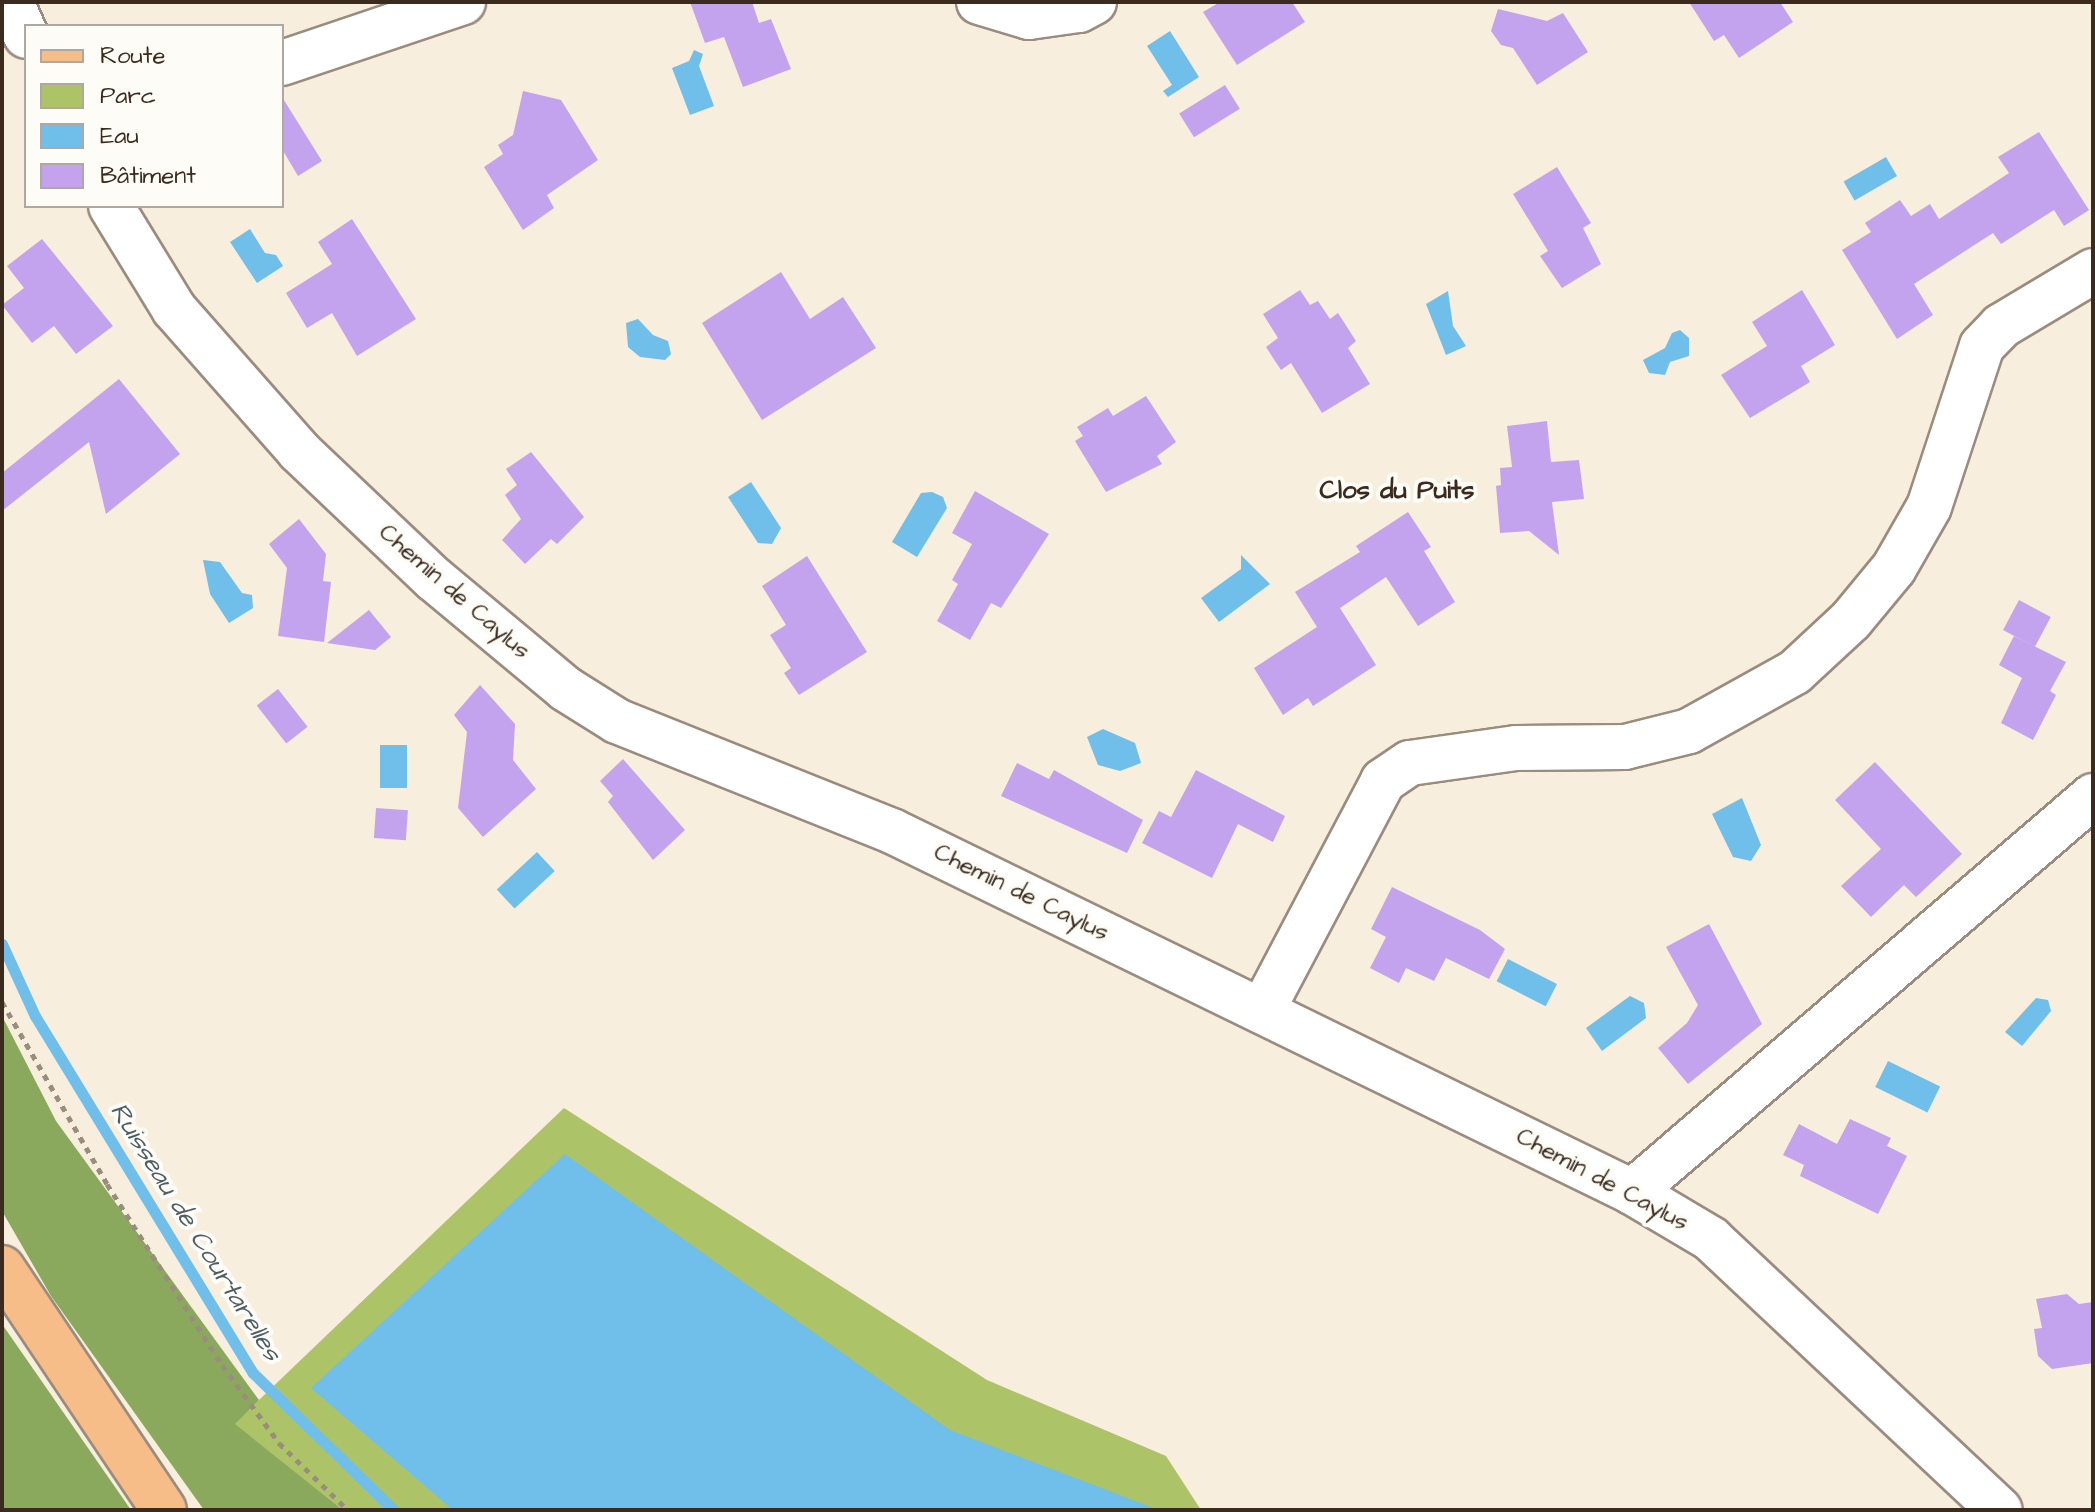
<!DOCTYPE html>
<meta charset="utf-8">
<style>
body{margin:0}
#map{position:relative;width:2095px;height:1512px;overflow:hidden;background:#f8eedd;font-family:"Architects Daughter",sans-serif}
div>[style]{position:absolute}
.green>*{inset:0;background:#adc368}
.forest>*{inset:0;background:#8aa95c}
.water>*{inset:0;background:#70beea;transform-origin:0 0}
.stream>*{height:11px;margin:-5.5px;padding:0 5.5px;transform-origin:5.5px;border-radius:5.5px;background:#70beea}
.building>*{inset:0;background:#c3a3ed;transform-origin:0 0}
.path>*{height:5px;margin-top:-2.5px;transform-origin:0;background:repeating-linear-gradient(90deg,#9a8c7e 0 6px,transparent 0 12px)}
.roads{filter:drop-shadow(2px 0 #9a8c7e) drop-shadow(-2px 0 #9a8c7e) drop-shadow(0 2px #9a8c7e) drop-shadow(0 -2px #9a8c7e)}
.minor>*{height:44px;margin:-22px;padding:0 22px;transform-origin:22px;border-radius:22px;background:#fff}
.major>*{height:44px;margin:-22px;padding:0 22px;transform-origin:22px;border-radius:22px;background:#f7bd88}
span{translate:-50% -50%;white-space:nowrap;text-align:center;line-height:1.15;-webkit-text-stroke:8px #fdfcf7;paint-order:stroke}
.street-label{font-size:24px;color:#3b2a1e}
.neighbourhood-label{font-size:26px;color:#3b2a1e;font-weight:700}
.water-label{font-size:26px;color:#4e5e65;font-style:italic}
.frame{position:absolute;inset:0;border:4px solid #3b2a1e;pointer-events:none}
.legend{position:absolute;left:24px;top:24px;width:260px;height:184px;box-sizing:border-box;background:#fdfcf7;border:2px solid #afa8a0;margin:0;padding:10px 14px;list-style:none;font-size:24px;color:#3b2a1e}
.legend li{display:flex;align-items:center;gap:16px;height:40px}
.legend b{width:40px;border:2px solid #afa8a0}
</style>
<div id="map">
<div class="green">
<i style="clip-path:polygon(564px 1108px,987px 1380px,1166px 1456px,1201px 1510px,343px 1510px,234px 1424px)"></i>
</div>
<div class="forest">
<i style="clip-path:polygon(2px 1016px,56px 1121px,259px 1400px,235px 1424px,343px 1510px,204px 1510px,51px 1296px,2px 1211px)"></i>
<i style="clip-path:polygon(2px 1324px,131px 1510px,2px 1510px)"></i>
</div>
<div class="water">
<i style="clip-path:polygon(1170px 31px,1199px 77px,1168px 97px,1163px 91px,1172px 85px,1147px 46px)"></i>
<i style="clip-path:polygon(694px 50px,703px 54px,699px 66px,714px 106px,690px 115px,672px 68px,689px 61px)"></i>
<i style="left:1886px;top:157px;width:22px;height:49px;rotate:60deg"></i>
<i style="clip-path:polygon(250px 229px,265px 253px,276px 255px,283px 266px,257px 283px,230px 242px)"></i>
<i style="clip-path:polygon(1448px 291px,1453px 326px,1466px 346px,1446px 355px,1426px 304px)"></i>
<i style="clip-path:polygon(638px 319px,653px 335px,668px 341px,671px 354px,665px 360px,640px 357px,628px 347px,626px 323px)"></i>
<i style="clip-path:polygon(1680px 330px,1689px 338px,1689px 356px,1670px 362px,1665px 375px,1649px 373px,1643px 360px,1665px 348px,1672px 333px)"></i>
<i style="clip-path:polygon(751px 482px,781px 528px,772px 544px,758px 543px,728px 497px)"></i>
<i style="clip-path:polygon(932px 492px,943px 497px,947px 508px,917px 557px,892px 542px,921px 493px)"></i>
<i style="clip-path:polygon(1241px 555px,1270px 584px,1219px 622px,1201px 598px,1241px 569px)"></i>
<i style="clip-path:polygon(203px 560px,220px 562px,242px 593px,252px 595px,253px 608px,229px 623px,210px 594px)"></i>
<i style="clip-path:polygon(1103px 729px,1135px 743px,1141px 763px,1120px 771px,1098px 765px,1087px 737px)"></i>
<i style="left:380px;top:745px;width:27px;height:43px"></i>
<i style="clip-path:polygon(1742px 798px,1761px 845px,1751px 861px,1733px 857px,1712px 814px)"></i>
<i style="left:537px;top:852px;width:26px;height:55px;rotate:47deg"></i>
<i style="left:1508px;top:959px;width:55px;height:25px;rotate:27deg"></i>
<i style="clip-path:polygon(1630px 996px,1644px 1003px,1646px 1018px,1602px 1051px,1586px 1028px)"></i>
<i style="clip-path:polygon(2036px 998px,2048px 1000px,2051px 1011px,2022px 1046px,2005px 1032px)"></i>
<i style="left:1888px;top:1061px;width:58px;height:29px;rotate:26deg"></i>
<i style="clip-path:polygon(565px 1154px,950px 1430px,1159px 1510px,453px 1510px,311px 1388px)"></i>
</div>
<div class="stream">
<i style="left:2px;top:944px;width:79px;rotate:65.4deg"></i>
<i style="left:35px;top:1016px;width:418px;rotate:58.6deg"></i>
<i style="left:253px;top:1373px;width:197px;rotate:44.2deg"></i>
</div>
<div class="building">
<i style="clip-path:polygon(690px 2px,752px 2px,759px 23px,771px 19px,791px 69px,743px 87px,724px 37px,705px 43px)"></i>
<i style="clip-path:polygon(1220px 2px,1292px 2px,1305px 22px,1237px 65px,1203px 12px)"></i>
<i style="clip-path:polygon(1689px 2px,1780px 2px,1793px 22px,1739px 58px,1724px 35px,1714px 41px)"></i>
<i style="clip-path:polygon(1498px 9px,1547px 21px,1563px 13px,1588px 52px,1537px 85px,1513px 48px,1501px 45px,1491px 31px)"></i>
<i style="left:1225px;top:85px;width:28px;height:54px;rotate:58deg"></i>
<i style="clip-path:polygon(523px 91px,561px 100px,598px 160px,547px 195px,554px 208px,523px 230px,484px 167px,503px 154px,498px 145px,513px 135px)"></i>
<i style="clip-path:polygon(282px 97px,322px 161px,298px 176px,282px 149px)"></i>
<i style="clip-path:polygon(2039px 132px,2089px 210px,2064px 226px,2054px 210px,2001px 244px,1993px 233px,1914px 284px,1933px 315px,1897px 339px,1842px 250px,1871px 232px,1865px 223px,1900px 200px,1911px 216px,1930px 204px,1939px 219px,2009px 173px,1998px 157px)"></i>
<i style="clip-path:polygon(1557px 167px,1591px 223px,1583px 228px,1601px 264px,1562px 288px,1540px 256px,1548px 251px,1513px 194px)"></i>
<i style="clip-path:polygon(352px 219px,416px 319px,357px 356px,332px 313px,307px 328px,286px 293px,332px 264px,318px 242px)"></i>
<i style="clip-path:polygon(42px 239px,113px 326px,76px 354px,54px 326px,32px 343px,2px 305px,24px 288px,7px 266px)"></i>
<i style="clip-path:polygon(781px 272px,810px 319px,843px 297px,876px 348px,762px 420px,702px 323px)"></i>
<i style="clip-path:polygon(1300px 290px,1310px 305px,1318px 301px,1330px 319px,1338px 313px,1356px 341px,1348px 348px,1370px 384px,1322px 413px,1291px 363px,1281px 370px,1266px 347px,1278px 338px,1263px 314px)"></i>
<i style="clip-path:polygon(1802px 290px,1835px 345px,1801px 366px,1810px 382px,1750px 418px,1721px 375px,1767px 346px,1752px 322px)"></i>
<i style="clip-path:polygon(119px 379px,180px 454px,106px 514px,89px 442px,2px 511px,2px 473px)"></i>
<i style="clip-path:polygon(1146px 396px,1176px 442px,1157px 456px,1162px 464px,1106px 492px,1075px 441px,1083px 436px,1077px 427px,1108px 408px,1113px 416px)"></i>
<i style="clip-path:polygon(1547px 421px,1551px 462px,1579px 460px,1584px 499px,1552px 502px,1559px 555px,1529px 531px,1500px 533px,1496px 486px,1501px 485px,1500px 468px,1512px 467px,1507px 426px)"></i>
<i style="clip-path:polygon(531px 452px,584px 517px,557px 544px,551px 539px,525px 564px,502px 540px,521px 519px,505px 495px,517px 485px,506px 469px)"></i>
<i style="clip-path:polygon(975px 491px,1049px 534px,1001px 608px,991px 603px,970px 640px,937px 621px,958px 584px,952px 580px,972px 544px,952px 533px)"></i>
<i style="clip-path:polygon(1408px 512px,1431px 547px,1424px 551px,1455px 602px,1418px 626px,1386px 577px,1340px 608px,1376px 665px,1313px 706px,1308px 698px,1283px 715px,1254px 668px,1317px 627px,1295px 592px,1360px 552px,1356px 546px)"></i>
<i style="clip-path:polygon(299px 519px,326px 554px,323px 581px,331px 582px,324px 642px,278px 636px,287px 568px,269px 544px)"></i>
<i style="clip-path:polygon(807px 556px,867px 652px,799px 695px,784px 673px,791px 668px,770px 635px,786px 625px,762px 586px)"></i>
<i style="left:2019px;top:600px;width:36px;height:34px;rotate:28deg"></i>
<i style="clip-path:polygon(369px 610px,391px 637px,375px 650px,327px 643px)"></i>
<i style="clip-path:polygon(2014px 636px,2066px 662px,2050px 691px,2056px 695px,2033px 740px,2001px 723px,2022px 678px,1999px 665px)"></i>
<i style="clip-path:polygon(480px 685px,515px 724px,513px 760px,536px 789px,483px 837px,458px 808px,467px 732px,454px 715px)"></i>
<i style="left:278px;top:689px;width:48px;height:27px;rotate:52deg"></i>
<i style="clip-path:polygon(623px 759px,685px 830px,653px 860px,608px 802px,613px 796px,600px 781px)"></i>
<i style="clip-path:polygon(1875px 762px,1962px 854px,1916px 897px,1904px 885px,1871px 917px,1841px 886px,1881px 849px,1835px 800px)"></i>
<i style="clip-path:polygon(1017px 763px,1049px 779px,1054px 770px,1143px 820px,1127px 853px,1001px 796px)"></i>
<i style="clip-path:polygon(1196px 770px,1285px 816px,1273px 842px,1238px 824px,1212px 878px,1142px 843px,1159px 811px,1171px 817px)"></i>
<i style="left:376px;top:808px;width:32px;height:30px;rotate:4deg"></i>
<i style="clip-path:polygon(1392px 887px,1480px 930px,1505px 949px,1489px 979px,1446px 958px,1434px 981px,1406px 968px,1399px 983px,1370px 968px,1386px 937px,1371px 929px)"></i>
<i style="clip-path:polygon(1709px 924px,1762px 1024px,1688px 1084px,1658px 1048px,1687px 1023px,1698px 1005px,1666px 947px)"></i>
<i style="clip-path:polygon(1850px 1119px,1891px 1138px,1887px 1146px,1907px 1156px,1878px 1214px,1800px 1176px,1804px 1165px,1783px 1155px,1799px 1124px,1837px 1144px)"></i>
<i style="clip-path:polygon(2067px 1294px,2079px 1304px,2093px 1302px,2093px 1363px,2052px 1369px,2038px 1356px,2034px 1329px,2042px 1328px,2036px 1299px)"></i>
</div>
<div class="path">
<i style="left:2px;top:1002px;width:210px;rotate:60deg"></i>
<i style="left:107px;top:1184px;width:214px;rotate:57.6deg"></i>
<i style="left:222px;top:1365px;width:97px;rotate:53.8deg"></i>
<i style="left:279px;top:1443px;width:96px;rotate:44.2deg"></i>
</div>
<div class="roads">
<div class="minor">
<i style="left:11px;top:2px;width:37px;rotate:66deg"></i>
<i style="left:979px;top:2px;width:52px;rotate:16.7deg"></i>
<i style="left:1029px;top:17px;width:50px;rotate:-8deg"></i>
<i style="left:1079px;top:10px;width:17px;rotate:-28deg"></i>
<i style="left:282px;top:63px;width:191px;rotate:-18.6deg"></i>
<i style="left:111px;top:206px;width:121px;rotate:58.5deg"></i>
<i style="left:174px;top:309px;width:189px;rotate:48.6deg"></i>
<i style="left:299px;top:451px;width:186px;rotate:43.5deg"></i>
<i style="left:434px;top:579px;width:172px;rotate:39.8deg"></i>
<i style="left:566px;top:689px;width:60px;rotate:32.1deg"></i>
<i style="left:617px;top:721px;width:296px;rotate:21.8deg"></i>
<i style="left:892px;top:831px;width:823px;rotate:26deg"></i>
<i style="left:1632px;top:1192px;width:92px;rotate:30.7deg"></i>
<i style="left:1711px;top:1239px;width:396px;rotate:43.2deg"></i>
<i style="left:1263px;top:1009px;width:258px;rotate:-62.2deg"></i>
<i style="left:1383px;top:781px;width:32px;rotate:-34deg"></i>
<i style="left:1410px;top:763px;width:107px;rotate:-8.1deg"></i>
<i style="left:1516px;top:748px;width:109px;rotate:-0.5deg"></i>
<i style="left:1625px;top:747px;width:66px;rotate:-14deg"></i>
<i style="left:1689px;top:731px;width:121px;rotate:-29.1deg"></i>
<i style="left:1795px;top:672px;width:76px;rotate:-42.9deg"></i>
<i style="left:1851px;top:620px;width:67px;rotate:-50.4deg"></i>
<i style="left:1894px;top:568px;width:70px;rotate:-60.2deg"></i>
<i style="left:1929px;top:507px;width:169px;rotate:-71.8deg"></i>
<i style="left:1982px;top:346px;width:28px;rotate:-46deg"></i>
<i style="left:2001px;top:326px;width:107px;rotate:-30.9deg"></i>
<i style="left:1632px;top:1192px;width:608px;rotate:-40.66deg"></i>
</div>
<div class="major">
<i style="left:2px;top:1268px;width:291px;rotate:56.2deg"></i>
</div>
</div>
<div class="street-label">
<span style="left:454px;top:592px;rotate:41deg">Chemin de Caylus</span>
<span style="left:1021px;top:893px;rotate:26deg">Chemin de Caylus</span>
<span style="left:1602px;top:1180px;rotate:28deg">Chemin de Caylus</span>
</div>
<div class="neighbourhood-label">
<span style="left:1397px;top:491px">Clos du Puits</span>
</div>
<div class="water-label">
<span style="left:195px;top:1232px;rotate:58deg">Ruisseau de Courtarelles</span>
</div>
<div class="frame"></div>
<ul class="legend">
<li><b style="height:10px;background:#f7bd88"></b>Route</li>
<li><b style="height:22px;background:#adc368"></b>Parc</li>
<li><b style="height:22px;background:#70beea"></b>Eau</li>
<li><b style="height:22px;background:#c3a3ed"></b>Bâtiment</li>
</ul>
</div>
